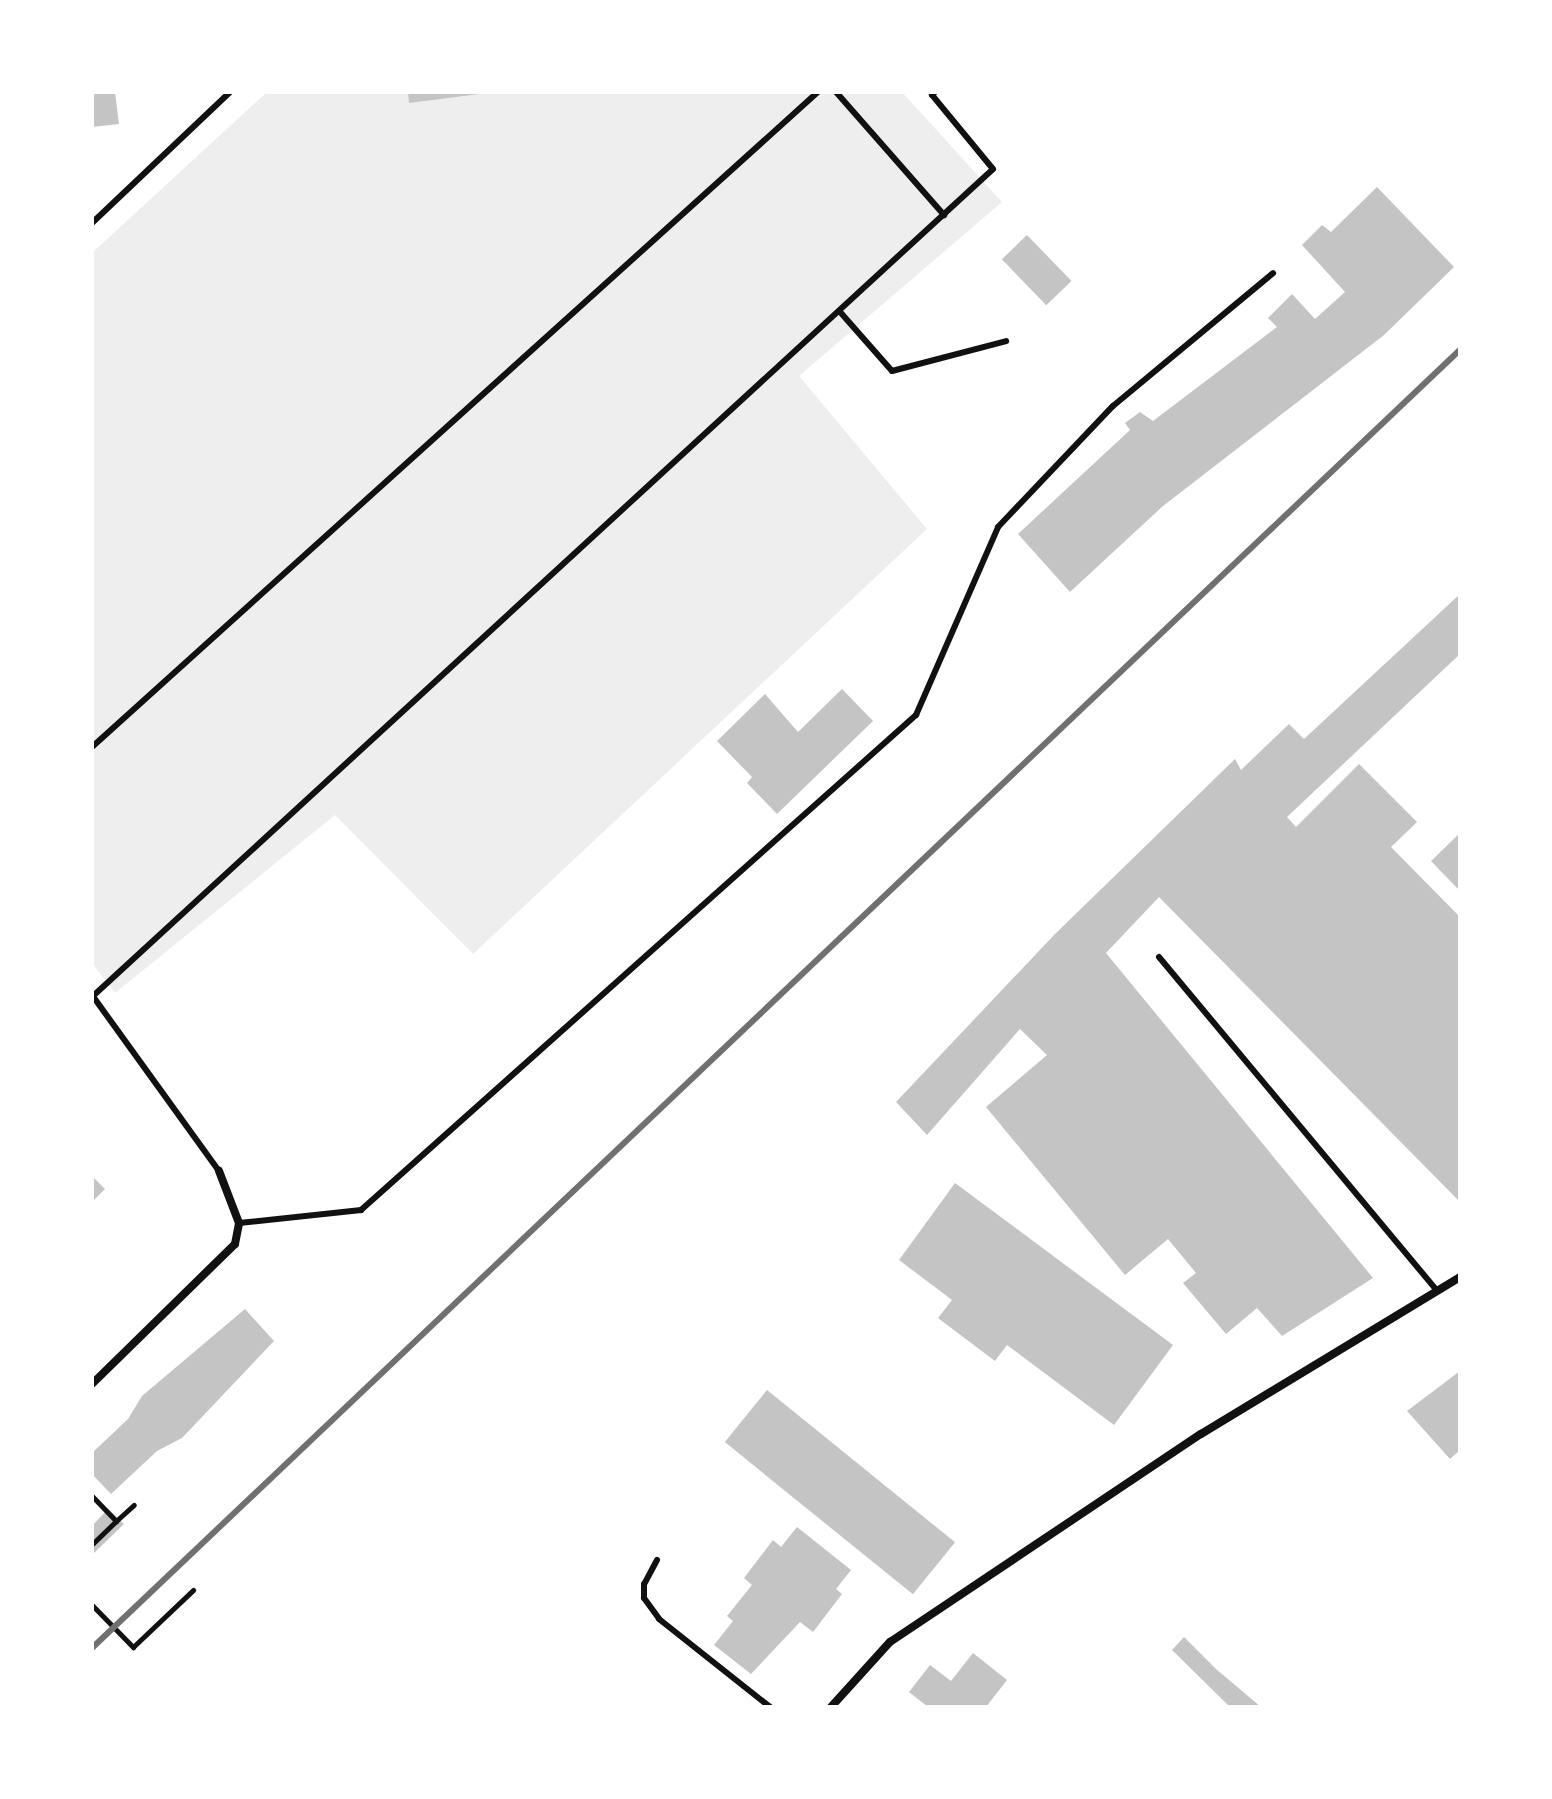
<!DOCTYPE html>
<style>
body{margin:0}
#map{position:relative;width:1552px;height:1799px;overflow:hidden;background:#fff;font-family:Roboto,sans-serif}
div>[style]{position:absolute}
.green>*{inset:0;background:#eee}
.building>*{inset:0;background:#c4c4c4;transform-origin:0 0}
.path>*{height:5px;margin:-2.5px;padding:0 2.5px;transform-origin:2.5px;border-radius:2.5px;background:#111}
.service>*{height:6px;margin:-3px;padding:0 3px;transform-origin:3px;border-radius:3px;background:#111}
.minor>*{height:8px;margin:-4px;padding:0 4px;transform-origin:4px;border-radius:4px;background:#111}
.rail>*{height:6px;margin:-3px;padding:0 3px;transform-origin:3px;border-radius:3px;background:#707070}
span{translate:-50% -50%;white-space:nowrap;text-align:center;line-height:1.15;-webkit-text-stroke:7px #fff;paint-order:stroke}
.frame{position:absolute;inset:0;border:94px solid #fff;pointer-events:none}
</style>
<div id="map">
<div class="green">
<i style="clip-path:polygon(267px 92px,902px 92px,1002px 202px,799px 376px,927px 529px,473px 954px,335px 815px,115px 993px,92px 963px,92px 253px)"></i>
</div>
<div class="building">
<i style="clip-path:polygon(92px 92px,115px 92px,119px 124px,92px 127px)"></i>
<i style="clip-path:polygon(408px 92px,479px 92px,479px 94px,409px 103px)"></i>
<i style="clip-path:polygon(1377px 187px,1454px 267px,1384px 335px,1163px 506px,1070px 592px,1018px 534px,1130px 430px,1125px 423px,1140px 412px,1153px 421px,1277px 327px,1268px 318px,1292px 294px,1315px 319px,1345px 292px,1302px 245px,1322px 225px,1331px 232px)"></i>
<i style="left:1027px;top:235px;width:64px;height:35px;rotate:46deg"></i>
<i style="clip-path:polygon(1460px 594px,1460px 654px,1287px 817px,1296px 827px,1359px 764px,1417px 822px,1391px 847px,1460px 917px,1460px 1202px,1159px 897px,1106px 953px,1373px 1278px,1282px 1336px,1257px 1308px,1226px 1334px,1183px 1283px,1196px 1273px,1168px 1239px,1125px 1275px,986px 1107px,1047px 1055px,1020px 1029px,927px 1135px,896px 1102px,1054px 935px,1235px 759px,1241px 770px,1289px 724px,1304px 739px)"></i>
<i style="clip-path:polygon(842px 689px,873px 721px,777px 814px,747px 783px,752px 777px,717px 741px,765px 694px,798px 732px)"></i>
<i style="clip-path:polygon(1460px 833px,1460px 891px,1431px 861px)"></i>
<i style="clip-path:polygon(92px 1176px,105px 1189px,92px 1202px)"></i>
<i style="clip-path:polygon(955px 1183px,1173px 1345px,1114px 1425px,1007px 1345px,995px 1361px,938px 1318px,952px 1300px,899px 1260px)"></i>
<i style="clip-path:polygon(245px 1309px,274px 1341px,182px 1438px,157px 1451px,111px 1494px,92px 1474px,92px 1453px,128px 1419px,142px 1396px)"></i>
<i style="clip-path:polygon(1460px 1371px,1460px 1450px,1450px 1459px,1407px 1411px)"></i>
<i style="left:767px;top:1390px;width:242px;height:67px;rotate:39deg"></i>
<i style="clip-path:polygon(108px 1509px,124px 1524px,92px 1555px,92px 1526px)"></i>
<i style="clip-path:polygon(797px 1527px,851px 1570px,836px 1589px,842px 1594px,813px 1632px,800px 1622px,751px 1674px,714px 1645px,733px 1621px,727px 1616px,752px 1585px,744px 1578px,773px 1540px,781px 1547px)"></i>
<i style="clip-path:polygon(1184px 1637px,1216px 1669px,1261px 1707px,1230px 1707px,1172px 1650px)"></i>
<i style="clip-path:polygon(973px 1653px,1007px 1680px,986px 1707px,928px 1707px,909px 1692px,930px 1665px,951px 1681px)"></i>
</div>
<div class="path">
<i style="left:92px;top:1496px;width:35px;rotate:46deg"></i>
<i style="left:116px;top:1521px;width:33px;rotate:136deg"></i>
<i style="left:116px;top:1521px;width:24px;rotate:-42deg"></i>
<i style="left:92px;top:1605px;width:59px;rotate:45.7deg"></i>
<i style="left:133px;top:1647px;width:83px;rotate:-43.5deg"></i>
</div>
<div class="service">
<i style="left:836px;top:92px;width:164px;rotate:48.7deg"></i>
<i style="left:92px;top:223px;width:190px;rotate:-43.5deg"></i>
<i style="left:841px;top:313px;width:77px;rotate:48.7deg"></i>
<i style="left:892px;top:371px;width:118px;rotate:-14.7deg"></i>
<i style="left:92px;top:747px;width:978px;rotate:-42.06deg"></i>
<i style="left:1159px;top:957px;width:433px;rotate:50.2deg"></i>
<i style="left:92px;top:995px;width:217px;rotate:54.2deg"></i>
<i style="left:93px;top:996px;width:1222px;rotate:-42.58deg"></i>
<i style="left:993px;top:169px;width:96px;rotate:-129.5deg"></i>
<i style="left:932px;top:95px;width:4px;rotate:-45deg"></i>
<i style="left:239px;top:1223px;width:123px;rotate:-6.1deg"></i>
<i style="left:361px;top:1210px;width:744px;rotate:-41.73deg"></i>
<i style="left:916px;top:715px;width:205px;rotate:-66.4deg"></i>
<i style="left:998px;top:527px;width:167px;rotate:-46.5deg"></i>
<i style="left:1113px;top:406px;width:208px;rotate:-39.7deg"></i>
<i style="left:657px;top:1560px;width:27px;rotate:118deg"></i>
<i style="left:644px;top:1584px;width:14px;rotate:90deg"></i>
<i style="left:644px;top:1598px;width:26px;rotate:54deg"></i>
<i style="left:659px;top:1619px;width:142px;rotate:38.4deg"></i>
</div>
<div class="minor">
<i style="left:92px;top:1384px;width:200px;rotate:-44.4deg"></i>
<i style="left:235px;top:1244px;width:21px;rotate:-79deg"></i>
<i style="left:239px;top:1223px;width:56px;rotate:-111deg"></i>
<i style="left:831px;top:1707px;width:88px;rotate:-47.8deg"></i>
<i style="left:890px;top:1642px;width:374px;rotate:-33.8deg"></i>
<i style="left:1201px;top:1434px;width:303px;rotate:-31.2deg"></i>
</div>
<div class="rail">
<i style="left:92px;top:1648px;width:1886px;rotate:-43.5deg"></i>
</div>
<div class="frame"></div>
</div>
